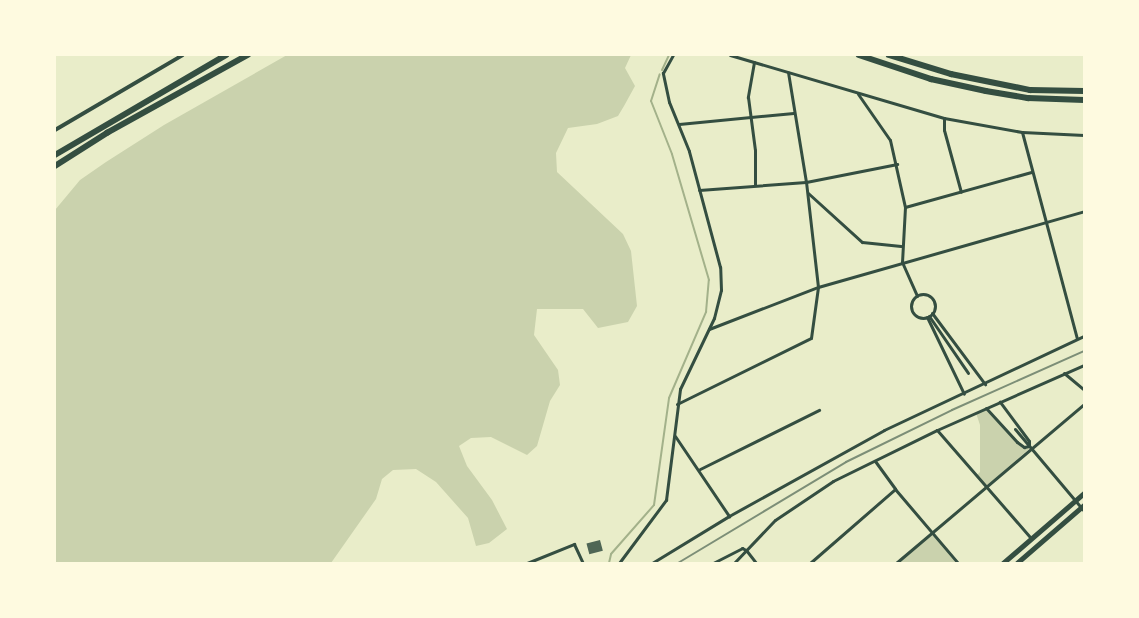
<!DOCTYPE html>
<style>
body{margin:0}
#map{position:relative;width:1139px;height:618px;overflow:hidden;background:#e9edc9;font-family:"Golos Text",sans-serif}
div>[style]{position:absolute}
.green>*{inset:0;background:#cad2ad}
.stream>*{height:2px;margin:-1px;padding:0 1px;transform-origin:1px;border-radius:1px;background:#a3b18a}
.building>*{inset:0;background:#4f6655;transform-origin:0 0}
.minor>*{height:3px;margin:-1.5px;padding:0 1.5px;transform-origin:1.5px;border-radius:1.5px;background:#344e41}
.minor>.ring{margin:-1.5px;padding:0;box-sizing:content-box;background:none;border:3px solid #344e41;border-radius:50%}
.secondary>*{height:4px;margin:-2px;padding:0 2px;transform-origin:2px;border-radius:2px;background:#344e41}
.primary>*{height:4.5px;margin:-2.25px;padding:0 2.25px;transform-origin:2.25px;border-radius:2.25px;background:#344e41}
.motorway>*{height:5.5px;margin:-2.75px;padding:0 2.75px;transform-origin:2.75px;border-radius:2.75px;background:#344e41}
.rail>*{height:2px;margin:-1px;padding:0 1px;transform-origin:1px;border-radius:1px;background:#7c8e77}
span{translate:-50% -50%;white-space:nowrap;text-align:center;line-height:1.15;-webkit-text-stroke:3px #fefae0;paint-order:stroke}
.frame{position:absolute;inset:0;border:56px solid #fefae0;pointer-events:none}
</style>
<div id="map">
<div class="green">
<i style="clip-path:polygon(287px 55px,631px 55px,625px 68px,635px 86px,624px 106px,618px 116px,597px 124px,568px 128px,556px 153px,557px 172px,623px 234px,631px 251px,637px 306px,628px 322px,598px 328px,583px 309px,537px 309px,534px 335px,558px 370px,560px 385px,550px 401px,537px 446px,527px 455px,491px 437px,471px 438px,459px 446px,467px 466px,492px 500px,507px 529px,489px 543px,476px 546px,468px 518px,436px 482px,416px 469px,393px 470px,382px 479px,376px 499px,331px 563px,55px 563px,55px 210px,80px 180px,106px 162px,164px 125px)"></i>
<i style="clip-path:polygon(986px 408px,1024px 447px,1029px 446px,1030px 448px,985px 487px,976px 476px,980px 472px,980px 425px,976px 413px)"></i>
<i style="clip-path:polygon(932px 533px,958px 563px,896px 563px)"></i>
</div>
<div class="stream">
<i style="left:662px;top:70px;width:17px;rotate:-65deg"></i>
<i style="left:609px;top:563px;width:9px;rotate:-77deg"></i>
<i style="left:611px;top:554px;width:65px;rotate:-48.7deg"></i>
<i style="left:654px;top:505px;width:108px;rotate:-82deg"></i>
<i style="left:669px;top:398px;width:94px;rotate:-66.7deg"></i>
<i style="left:706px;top:312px;width:32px;rotate:-85deg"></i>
<i style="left:709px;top:280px;width:131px;rotate:-106.4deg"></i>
<i style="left:672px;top:154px;width:57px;rotate:-111.6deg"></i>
<i style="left:651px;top:101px;width:28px;rotate:-72deg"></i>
</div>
<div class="building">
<i style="left:600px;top:540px;width:11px;height:14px;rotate:75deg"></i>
</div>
<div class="minor">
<i style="left:730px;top:55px;width:223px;rotate:16.4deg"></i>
<i style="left:944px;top:118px;width:79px;rotate:10.2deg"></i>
<i style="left:1022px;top:132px;width:62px;rotate:2.8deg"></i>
<i style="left:754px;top:62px;width:36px;rotate:100deg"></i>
<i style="left:748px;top:97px;width:53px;rotate:82.5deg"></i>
<i style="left:755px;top:150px;width:35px;rotate:90deg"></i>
<i style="left:858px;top:94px;width:56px;rotate:55.2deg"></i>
<i style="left:890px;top:140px;width:69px;rotate:77.4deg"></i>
<i style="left:905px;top:207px;width:55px;rotate:93.1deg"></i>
<i style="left:902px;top:262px;width:37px;rotate:66deg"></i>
<i style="left:944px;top:118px;width:12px;rotate:90deg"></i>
<i style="left:944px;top:130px;width:64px;rotate:74.7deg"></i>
<i style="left:679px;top:124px;width:115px;rotate:-5.5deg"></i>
<i style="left:1022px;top:132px;width:213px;rotate:75.1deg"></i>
<i style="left:699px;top:190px;width:107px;rotate:-4.3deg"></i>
<i style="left:806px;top:182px;width:93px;rotate:-11.2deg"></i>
<i style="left:808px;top:193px;width:73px;rotate:42.2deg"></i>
<i style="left:862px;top:242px;width:39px;rotate:6deg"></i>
<i style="left:905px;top:207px;width:131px;rotate:-15.5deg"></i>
<i class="ring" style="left:911px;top:294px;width:21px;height:21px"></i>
<i style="left:932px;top:313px;width:89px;rotate:53.3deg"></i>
<i style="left:929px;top:316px;width:69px;rotate:55.6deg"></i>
<i style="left:927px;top:317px;width:85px;rotate:64.3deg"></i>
<i style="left:709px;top:329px;width:117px;rotate:-21.1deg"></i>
<i style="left:818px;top:287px;width:277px;rotate:-15.9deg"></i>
<i style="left:1064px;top:373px;width:26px;rotate:40deg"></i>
<i style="left:677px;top:404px;width:149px;rotate:-26.2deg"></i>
<i style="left:811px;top:338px;width:51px;rotate:-82.2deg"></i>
<i style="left:818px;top:287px;width:106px;rotate:-96.5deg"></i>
<i style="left:806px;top:182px;width:111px;rotate:-99.3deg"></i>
<i style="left:986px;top:408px;width:46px;rotate:47.6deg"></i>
<i style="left:1017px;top:442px;width:9px;rotate:36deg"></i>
<i style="left:1024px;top:447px;width:5px;rotate:-11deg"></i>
<i style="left:1029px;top:446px;width:5px;rotate:-90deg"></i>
<i style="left:1029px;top:441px;width:49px;rotate:-126.6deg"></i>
<i style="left:1015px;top:429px;width:107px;rotate:49.9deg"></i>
<i style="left:937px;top:430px;width:143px;rotate:49deg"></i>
<i style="left:675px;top:436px;width:97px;rotate:56deg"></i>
<i style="left:875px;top:461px;width:34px;rotate:54deg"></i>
<i style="left:895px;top:489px;width:97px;rotate:49.6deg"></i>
<i style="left:700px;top:469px;width:133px;rotate:-26.4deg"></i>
<i style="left:527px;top:563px;width:51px;rotate:-22deg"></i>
<i style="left:574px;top:544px;width:21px;rotate:65deg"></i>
<i style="left:619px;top:563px;width:79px;rotate:-53.3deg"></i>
<i style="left:666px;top:500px;width:112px;rotate:-82.8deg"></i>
<i style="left:680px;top:389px;width:79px;rotate:-64.4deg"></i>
<i style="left:714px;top:318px;width:29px;rotate:-76deg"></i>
<i style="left:721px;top:290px;width:23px;rotate:-92deg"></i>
<i style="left:720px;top:267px;width:120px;rotate:-105deg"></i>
<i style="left:689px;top:151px;width:53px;rotate:-112.2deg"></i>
<i style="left:669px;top:102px;width:30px;rotate:-102deg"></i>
<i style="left:663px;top:73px;width:21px;rotate:-61deg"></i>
<i style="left:652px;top:563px;width:90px;rotate:-31.4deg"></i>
<i style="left:729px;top:516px;width:177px;rotate:-29deg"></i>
<i style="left:884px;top:430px;width:221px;rotate:-25.2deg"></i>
<i style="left:713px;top:563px;width:33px;rotate:-27deg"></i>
<i style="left:742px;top:548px;width:4px;rotate:27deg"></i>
<i style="left:746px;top:550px;width:16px;rotate:52deg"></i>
<i style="left:734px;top:563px;width:59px;rotate:-46.4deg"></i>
<i style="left:775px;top:520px;width:70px;rotate:-33.9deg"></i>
<i style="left:833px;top:481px;width:116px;rotate:-26.1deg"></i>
<i style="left:937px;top:430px;width:161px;rotate:-23.9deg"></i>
<i style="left:810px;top:563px;width:113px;rotate:-41deg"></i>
<i style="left:896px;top:563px;width:246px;rotate:-40.2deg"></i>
</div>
<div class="secondary">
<i style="left:55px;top:130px;width:148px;rotate:-30.4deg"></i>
</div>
<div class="primary">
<i style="left:1003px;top:563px;width:107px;rotate:-40.8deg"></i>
<i style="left:1017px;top:563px;width:89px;rotate:-40.9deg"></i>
</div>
<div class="motorway">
<i style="left:859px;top:55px;width:76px;rotate:18.4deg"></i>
<i style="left:931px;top:79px;width:56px;rotate:12.3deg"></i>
<i style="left:986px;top:91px;width:43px;rotate:9.5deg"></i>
<i style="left:1028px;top:98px;width:56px;rotate:2deg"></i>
<i style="left:889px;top:55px;width:65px;rotate:17deg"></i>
<i style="left:951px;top:74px;width:81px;rotate:11.4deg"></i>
<i style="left:1030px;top:90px;width:54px;rotate:1.1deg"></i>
<i style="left:55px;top:155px;width:198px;rotate:-30.3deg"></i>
<i style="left:55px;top:166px;width:62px;rotate:-32.4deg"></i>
<i style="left:107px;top:133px;width:161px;rotate:-29deg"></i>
</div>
<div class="rail">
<i style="left:678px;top:563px;width:196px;rotate:-31deg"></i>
<i style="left:846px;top:462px;width:118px;rotate:-26.1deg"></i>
<i style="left:952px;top:410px;width:145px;rotate:-24.1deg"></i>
</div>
<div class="frame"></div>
</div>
